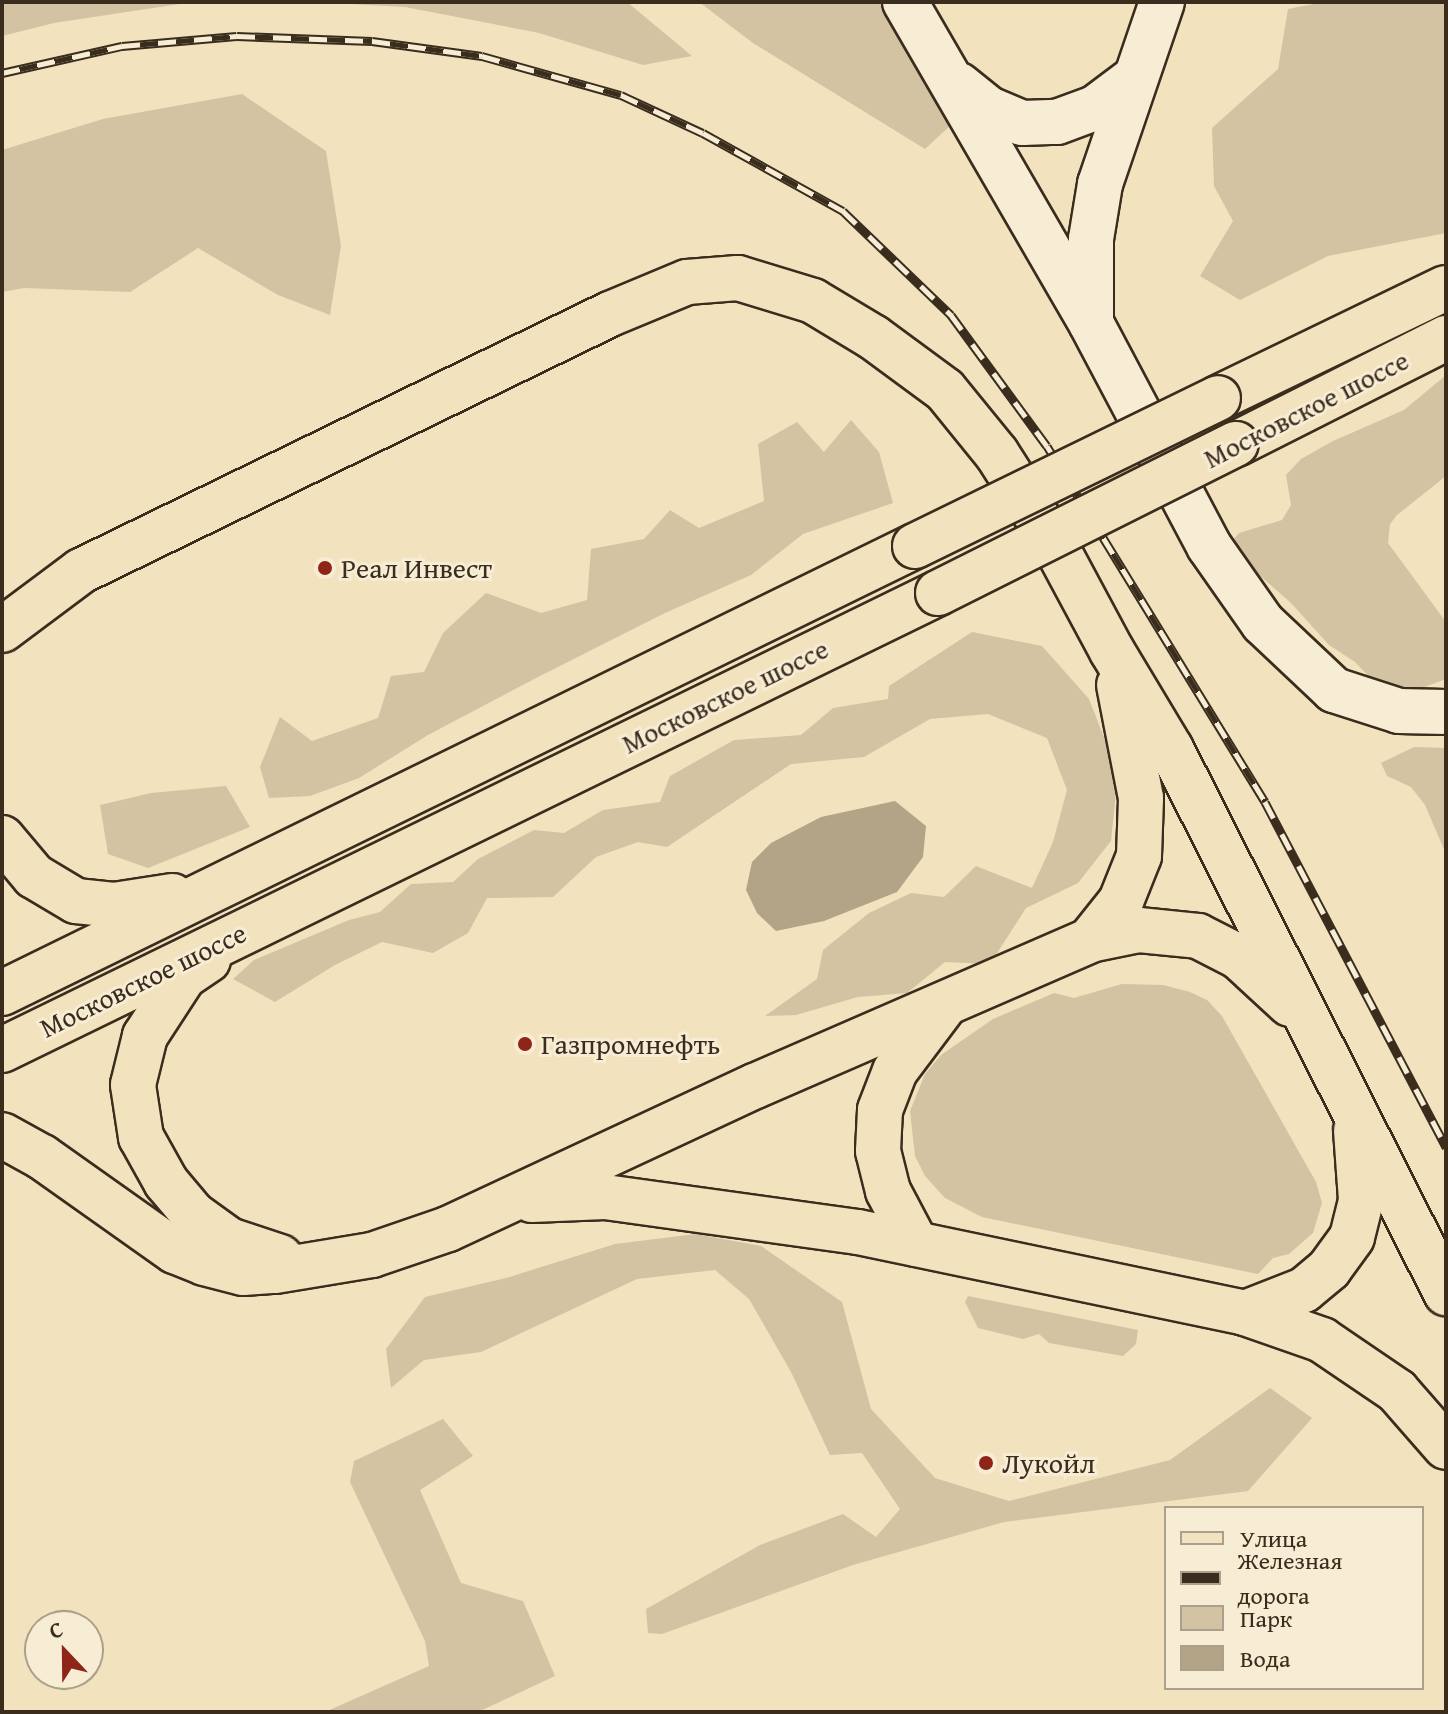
<!DOCTYPE html>
<meta charset="utf-8">
<style>
body{margin:0}
#map{position:relative;width:1448px;height:1714px;overflow:hidden;background:#f2e2bd;font-family:"Gentium Book Plus",serif}
div>[style]{position:absolute}
.green>*{inset:0;background:#d3c3a2}
.water>*{inset:0;background:#b3a487}
.roads{filter:drop-shadow(2px 0 #3a2d1e) drop-shadow(-2px 0 #3a2d1e) drop-shadow(0 2px #3a2d1e) drop-shadow(0 -2px #3a2d1e)}
.secondary>*{height:44px;margin:-22px;padding:0 22px;transform-origin:22px;border-radius:22px;background:#f7ecd4}
.primary>*{height:44px;margin:-22px;padding:0 22px;transform-origin:22px;border-radius:22px;background:#f2e2bd}
.rail>*{height:9px;margin-top:-4.5px;transform-origin:0;background:repeating-linear-gradient(90deg,#f7ecd4 0 18px,#3a2d1e 0 36px);box-sizing:border-box;border-block:2px solid #3a2d1e}
.bridges{filter:drop-shadow(2px 0 #3a2d1e) drop-shadow(-2px 0 #3a2d1e) drop-shadow(0 2px #3a2d1e) drop-shadow(0 -2px #3a2d1e)}
.primary-bridge>*{height:44px;margin:-22px;padding:0 22px;transform-origin:22px;border-radius:22px;background:#f2e2bd}
.dots>*{width:22px;height:22px;translate:-50% -50%;box-sizing:border-box;border:4px solid #f7ecd4;border-radius:50%}
span{translate:-50% -50%;white-space:nowrap;text-align:center;line-height:1.15;-webkit-text-stroke:6px #f7ecd4;paint-order:stroke}
.street-label{font-size:28px;color:#3a2d1e}
.poi-label{font-size:28px;color:#3a2d1e}
.left{translate:0 -50%;text-align:left}
.frame{position:absolute;inset:0;border:4px solid #3a2d1e;pointer-events:none}
.legend{position:absolute;left:1164px;top:1506px;width:260px;height:184px;box-sizing:border-box;background:#f7ecd4;border:2px solid #aba08b;margin:0;padding:10px 14px;list-style:none;font-size:24px;color:#3a2d1e}
.legend li{display:flex;align-items:center;gap:16px;height:40px}
.legend b{width:40px;border:2px solid #aba08b}
.north{position:absolute;left:24px;top:1610px;width:80px;height:80px;box-sizing:border-box;background:#f7ecd4;border:2px solid #aba08b;border-radius:50%;rotate:338deg;font-size:22px;font-weight:700;line-height:32px;text-align:center;color:#3a2d1e}
.north::after{content:'';display:block;margin:auto;width:28px;height:36px;background:#8f2418;clip-path:polygon(50% 0,100% 100%,50% 72%,0 100%)}
</style>
<div id="map">
<div class="green">
<i style="clip-path:polygon(2px 2px,193px 2px,54px 23px,2px 36px)"></i>
<i style="clip-path:polygon(313px 2px,627px 2px,692px 56px,643px 65px,539px 33px,405px 7px)"></i>
<i style="clip-path:polygon(699px 2px,882px 2px,953px 123px,925px 149px,753px 43px)"></i>
<i style="clip-path:polygon(1324px 2px,1446px 2px,1446px 233px,1328px 256px,1240px 300px,1200px 276px,1233px 221px,1214px 186px,1212px 128px,1278px 69px,1288px 9px)"></i>
<i style="clip-path:polygon(242px 94px,326px 151px,341px 246px,330px 315px,278px 295px,198px 248px,130px 292px,24px 288px,2px 292px,2px 150px,103px 119px)"></i>
<i style="clip-path:polygon(1446px 375px,1446px 476px,1397px 515px,1390px 524px,1388px 543px,1446px 622px,1446px 679px,1416px 690px,1396px 691px,1378px 686px,1355px 662px,1329px 645px,1291px 603px,1258px 574px,1233px 540px,1239px 533px,1282px 520px,1291px 505px,1286px 475px,1301px 459px,1333px 441px,1404px 410px)"></i>
<i style="clip-path:polygon(851px 420px,879px 452px,893px 503px,803px 534px,751px 575px,665px 613px,540px 676px,428px 735px,359px 778px,310px 796px,269px 798px,260px 767px,280px 717px,312px 741px,378px 718px,391px 676px,424px 672px,443px 633px,486px 593px,541px 613px,587px 600px,591px 549px,644px 539px,670px 510px,699px 528px,764px 501px,758px 444px,797px 422px,824px 452px)"></i>
<i style="clip-path:polygon(972px 632px,1042px 646px,1089px 699px,1118px 773px,1111px 841px,1078px 883px,1026px 908px,990px 964px,945px 962px,907px 993px,858px 997px,796px 1015px,765px 1016px,817px 979px,823px 950px,869px 913px,911px 893px,944px 897px,976px 866px,1032px 888px,1053px 842px,1067px 790px,1047px 738px,988px 714px,930px 719px,864px 757px,791px 764px,667px 847px,638px 842px,596px 857px,553px 897px,487px 898px,468px 933px,433px 953px,382px 942px,335px 965px,275px 1002px,233px 979px,254px 960px,349px 920px,380px 912px,411px 884px,453px 882px,478px 859px,534px 830px,564px 833px,603px 810px,660px 802px,670px 776px,734px 740px,801px 735px,833px 708px,888px 699px,889px 686px)"></i>
<i style="clip-path:polygon(1414px 747px,1446px 748px,1446px 854px,1425px 805px,1411px 787px,1387px 776px,1381px 763px)"></i>
<i style="clip-path:polygon(226px 786px,250px 827px,148px 868px,108px 854px,100px 805px,151px 793px)"></i>
<i style="clip-path:polygon(1122px 984px,1163px 985px,1190px 992px,1207px 1000px,1222px 1016px,1316px 1182px,1322px 1203px,1313px 1233px,1289px 1254px,1273px 1258px,1258px 1274px,982px 1217px,945px 1198px,925px 1176px,915px 1156px,910px 1111px,925px 1074px,941px 1055px,993px 1019px,1054px 993px,1074px 998px)"></i>
<i style="clip-path:polygon(696px 1234px,761px 1246px,842px 1302px,871px 1409px,935px 1478px,1009px 1501px,1170px 1460px,1270px 1388px,1312px 1418px,1248px 1491px,1004px 1522px,853px 1565px,662px 1634px,648px 1633px,646px 1609px,760px 1545px,843px 1514px,876px 1537px,900px 1509px,862px 1453px,830px 1455px,791px 1372px,749px 1299px,715px 1270px,637px 1279px,481px 1352px,424px 1360px,391px 1388px,386px 1349px,425px 1297px,506px 1278px,615px 1244px)"></i>
<i style="clip-path:polygon(968px 1296px,1138px 1330px,1136px 1344px,1123px 1356px,1049px 1343px,1039px 1334px,1023px 1339px,978px 1328px,965px 1302px)"></i>
<i style="clip-path:polygon(443px 1419px,473px 1456px,420px 1490px,461px 1583px,523px 1601px,555px 1676px,478px 1712px,325px 1712px,429px 1666px,425px 1641px,350px 1482px,354px 1461px)"></i>
</div>
<div class="water">
<i style="clip-path:polygon(895px 801px,926px 826px,923px 857px,897px 892px,824px 921px,776px 931px,757px 913px,746px 890px,752px 862px,771px 843px,821px 817px)"></i>
</div>
<div class="roads">
<div class="secondary">
<i style="left:905px;top:2px;width:371px;rotate:59.9deg"></i>
<i style="left:1091px;top:323px;width:252px;rotate:62.1deg"></i>
<i style="left:1209px;top:546px;width:94px;rotate:55deg"></i>
<i style="left:1263px;top:623px;width:98px;rotate:43.3deg"></i>
<i style="left:1334px;top:690px;width:68px;rotate:17.9deg"></i>
<i style="left:1399px;top:711px;width:47px;rotate:1.2deg"></i>
<i style="left:959px;top:85px;width:38px;rotate:39deg"></i>
<i style="left:989px;top:109px;width:36px;rotate:23deg"></i>
<i style="left:1022px;top:123px;width:35px;rotate:-2deg"></i>
<i style="left:1057px;top:122px;width:40px;rotate:-20.2deg"></i>
<i style="left:1095px;top:108px;width:50px;rotate:-36.9deg"></i>
<i style="left:1091px;top:320px;width:81px;rotate:-90deg"></i>
<i style="left:1091px;top:239px;width:56px;rotate:-80.7deg"></i>
<i style="left:1100px;top:184px;width:192px;rotate:-71.2deg"></i>
</div>
<div class="primary">
<i style="left:1218px;top:398px;width:253px;rotate:-25.8deg"></i>
<i style="left:1236px;top:444px;width:235px;rotate:-26.8deg"></i>
<i style="left:2px;top:630px;width:99px;rotate:-36.8deg"></i>
<i style="left:81px;top:571px;width:588px;rotate:-25.91deg"></i>
<i style="left:610px;top:314px;width:83px;rotate:-22.6deg"></i>
<i style="left:687px;top:282px;width:51px;rotate:-4.5deg"></i>
<i style="left:738px;top:278px;width:78px;rotate:17deg"></i>
<i style="left:813px;top:301px;width:70px;rotate:31deg"></i>
<i style="left:873px;top:337px;width:89px;rotate:36.4deg"></i>
<i style="left:945px;top:390px;width:82px;rotate:50.9deg"></i>
<i style="left:997px;top:454px;width:106px;rotate:57.4deg"></i>
<i style="left:1054px;top:543px;width:123px;rotate:61.8deg"></i>
<i style="left:1112px;top:651px;width:114px;rotate:59deg"></i>
<i style="left:1171px;top:749px;width:610px;rotate:63.18deg"></i>
<i style="left:2px;top:838px;width:50px;rotate:49.9deg"></i>
<i style="left:34px;top:876px;width:49px;rotate:30.8deg"></i>
<i style="left:76px;top:901px;width:38px;rotate:6deg"></i>
<i style="left:114px;top:905px;width:59px;rotate:-8.8deg"></i>
<i style="left:1090px;top:940px;width:50px;rotate:-51.5deg"></i>
<i style="left:1121px;top:901px;width:48px;rotate:-68.2deg"></i>
<i style="left:1139px;top:856px;width:58px;rotate:-88deg"></i>
<i style="left:1141px;top:798px;width:115px;rotate:-101deg"></i>
<i style="left:208px;top:960px;width:29px;rotate:146deg"></i>
<i style="left:184px;top:976px;width:72px;rotate:123deg"></i>
<i style="left:145px;top:1036px;width:50px;rotate:103.8deg"></i>
<i style="left:133px;top:1085px;width:53px;rotate:81.3deg"></i>
<i style="left:141px;top:1137px;width:51px;rotate:60.9deg"></i>
<i style="left:166px;top:1182px;width:42px;rotate:49.8deg"></i>
<i style="left:193px;top:1214px;width:44px;rotate:35.8deg"></i>
<i style="left:229px;top:1240px;width:54px;rotate:18.4deg"></i>
<i style="left:2px;top:993px;width:1017px;rotate:-26.09deg"></i>
<i style="left:2px;top:1050px;width:1042px;rotate:-26.02deg"></i>
<i style="left:2px;top:1135px;width:46px;rotate:28.8deg"></i>
<i style="left:42px;top:1157px;width:163px;rotate:35.3deg"></i>
<i style="left:175px;top:1251px;width:31px;rotate:22deg"></i>
<i style="left:204px;top:1263px;width:40px;rotate:14.4deg"></i>
<i style="left:243px;top:1273px;width:32px;rotate:-4deg"></i>
<i style="left:275px;top:1271px;width:98px;rotate:-9.4deg"></i>
<i style="left:372px;top:1255px;width:80px;rotate:-18.9deg"></i>
<i style="left:448px;top:1229px;width:339px;rotate:-25deg"></i>
<i style="left:755px;top:1086px;width:365px;rotate:-23.5deg"></i>
<i style="left:1090px;top:940px;width:50px;rotate:-11.5deg"></i>
<i style="left:1139px;top:930px;width:59px;rotate:5.8deg"></i>
<i style="left:1198px;top:936px;width:46px;rotate:27.1deg"></i>
<i style="left:1239px;top:957px;width:69px;rotate:42.7deg"></i>
<i style="left:532px;top:1200px;width:73px;rotate:-2.4deg"></i>
<i style="left:605px;top:1197px;width:255px;rotate:7.9deg"></i>
<i style="left:858px;top:1232px;width:395px;rotate:11.8deg"></i>
<i style="left:1245px;top:1313px;width:82px;rotate:19.3deg"></i>
<i style="left:1322px;top:1340px;width:91px;rotate:34.2deg"></i>
<i style="left:1397px;top:1391px;width:74px;rotate:48.8deg"></i>
<i style="left:916px;top:1244px;width:60px;rotate:-117.8deg"></i>
<i style="left:888px;top:1191px;width:41px;rotate:-104deg"></i>
<i style="left:878px;top:1151px;width:41px;rotate:-87.2deg"></i>
<i style="left:880px;top:1110px;width:42px;rotate:-69deg"></i>
<i style="left:895px;top:1071px;width:81px;rotate:-53deg"></i>
<i style="left:1245px;top:1313px;width:63px;rotate:-21.3deg"></i>
<i style="left:1304px;top:1290px;width:33px;rotate:-40deg"></i>
<i style="left:1329px;top:1269px;width:39px;rotate:-54deg"></i>
<i style="left:1352px;top:1237px;width:38px;rotate:-76deg"></i>
<i style="left:1361px;top:1200px;width:70px;rotate:-94.1deg"></i>
</div>
</div>
<div class="rail">
<i style="left:2px;top:73px;width:123px;rotate:-12.7deg"></i>
<i style="left:122px;top:46px;width:115px;rotate:-5deg"></i>
<i style="left:237px;top:36px;width:135px;rotate:2.1deg"></i>
<i style="left:372px;top:41px;width:111px;rotate:7.8deg"></i>
<i style="left:482px;top:56px;width:144px;rotate:15.7deg"></i>
<i style="left:621px;top:95px;width:90px;rotate:24.9deg"></i>
<i style="left:703px;top:133px;width:160px;rotate:29.1deg"></i>
<i style="left:843px;top:211px;width:150px;rotate:43.9deg"></i>
<i style="left:951px;top:315px;width:162px;rotate:53.8deg"></i>
<i style="left:1047px;top:446px;width:417px;rotate:58.5deg"></i>
<i style="left:1265px;top:802px;width:390px;rotate:62.3deg"></i>
</div>
<div class="bridges">
<div class="primary-bridge">
<i style="left:915px;top:546px;width:337px;rotate:-26deg"></i>
<i style="left:938px;top:593px;width:333px;rotate:-26.6deg"></i>
</div>
</div>
<div class="dots">
<i style="left:325px;top:568px;background:#8f2418"></i>
<i style="left:525px;top:1044px;background:#8f2418"></i>
<i style="left:986px;top:1463px;background:#8f2418"></i>
</div>
<div class="street-label">
<span style="left:1306px;top:409px;rotate:-27deg">Московское шоссе</span>
<span style="left:725px;top:696px;rotate:-26deg">Московское шоссе</span>
<span style="left:143px;top:980px;rotate:-26deg">Московское шоссе</span>
</div>
<div class="poi-label">
<span class="left" style="left:341px;top:568px">Реал Инвест</span>
<span class="left" style="left:541px;top:1044px">Газпромнефть</span>
<span class="left" style="left:1002px;top:1463px">Лукойл</span>
</div>
<div class="frame"></div>
<ul class="legend">
<li><b style="height:10px;background:#f2e2bd"></b>Улица</li>
<li><b style="height:10px;background:#3a2d1e"></b>Железная дорога</li>
<li><b style="height:22px;background:#d3c3a2"></b>Парк</li>
<li><b style="height:22px;background:#b3a487"></b>Вода</li>
</ul>
<div class="north">С</div>
</div>
